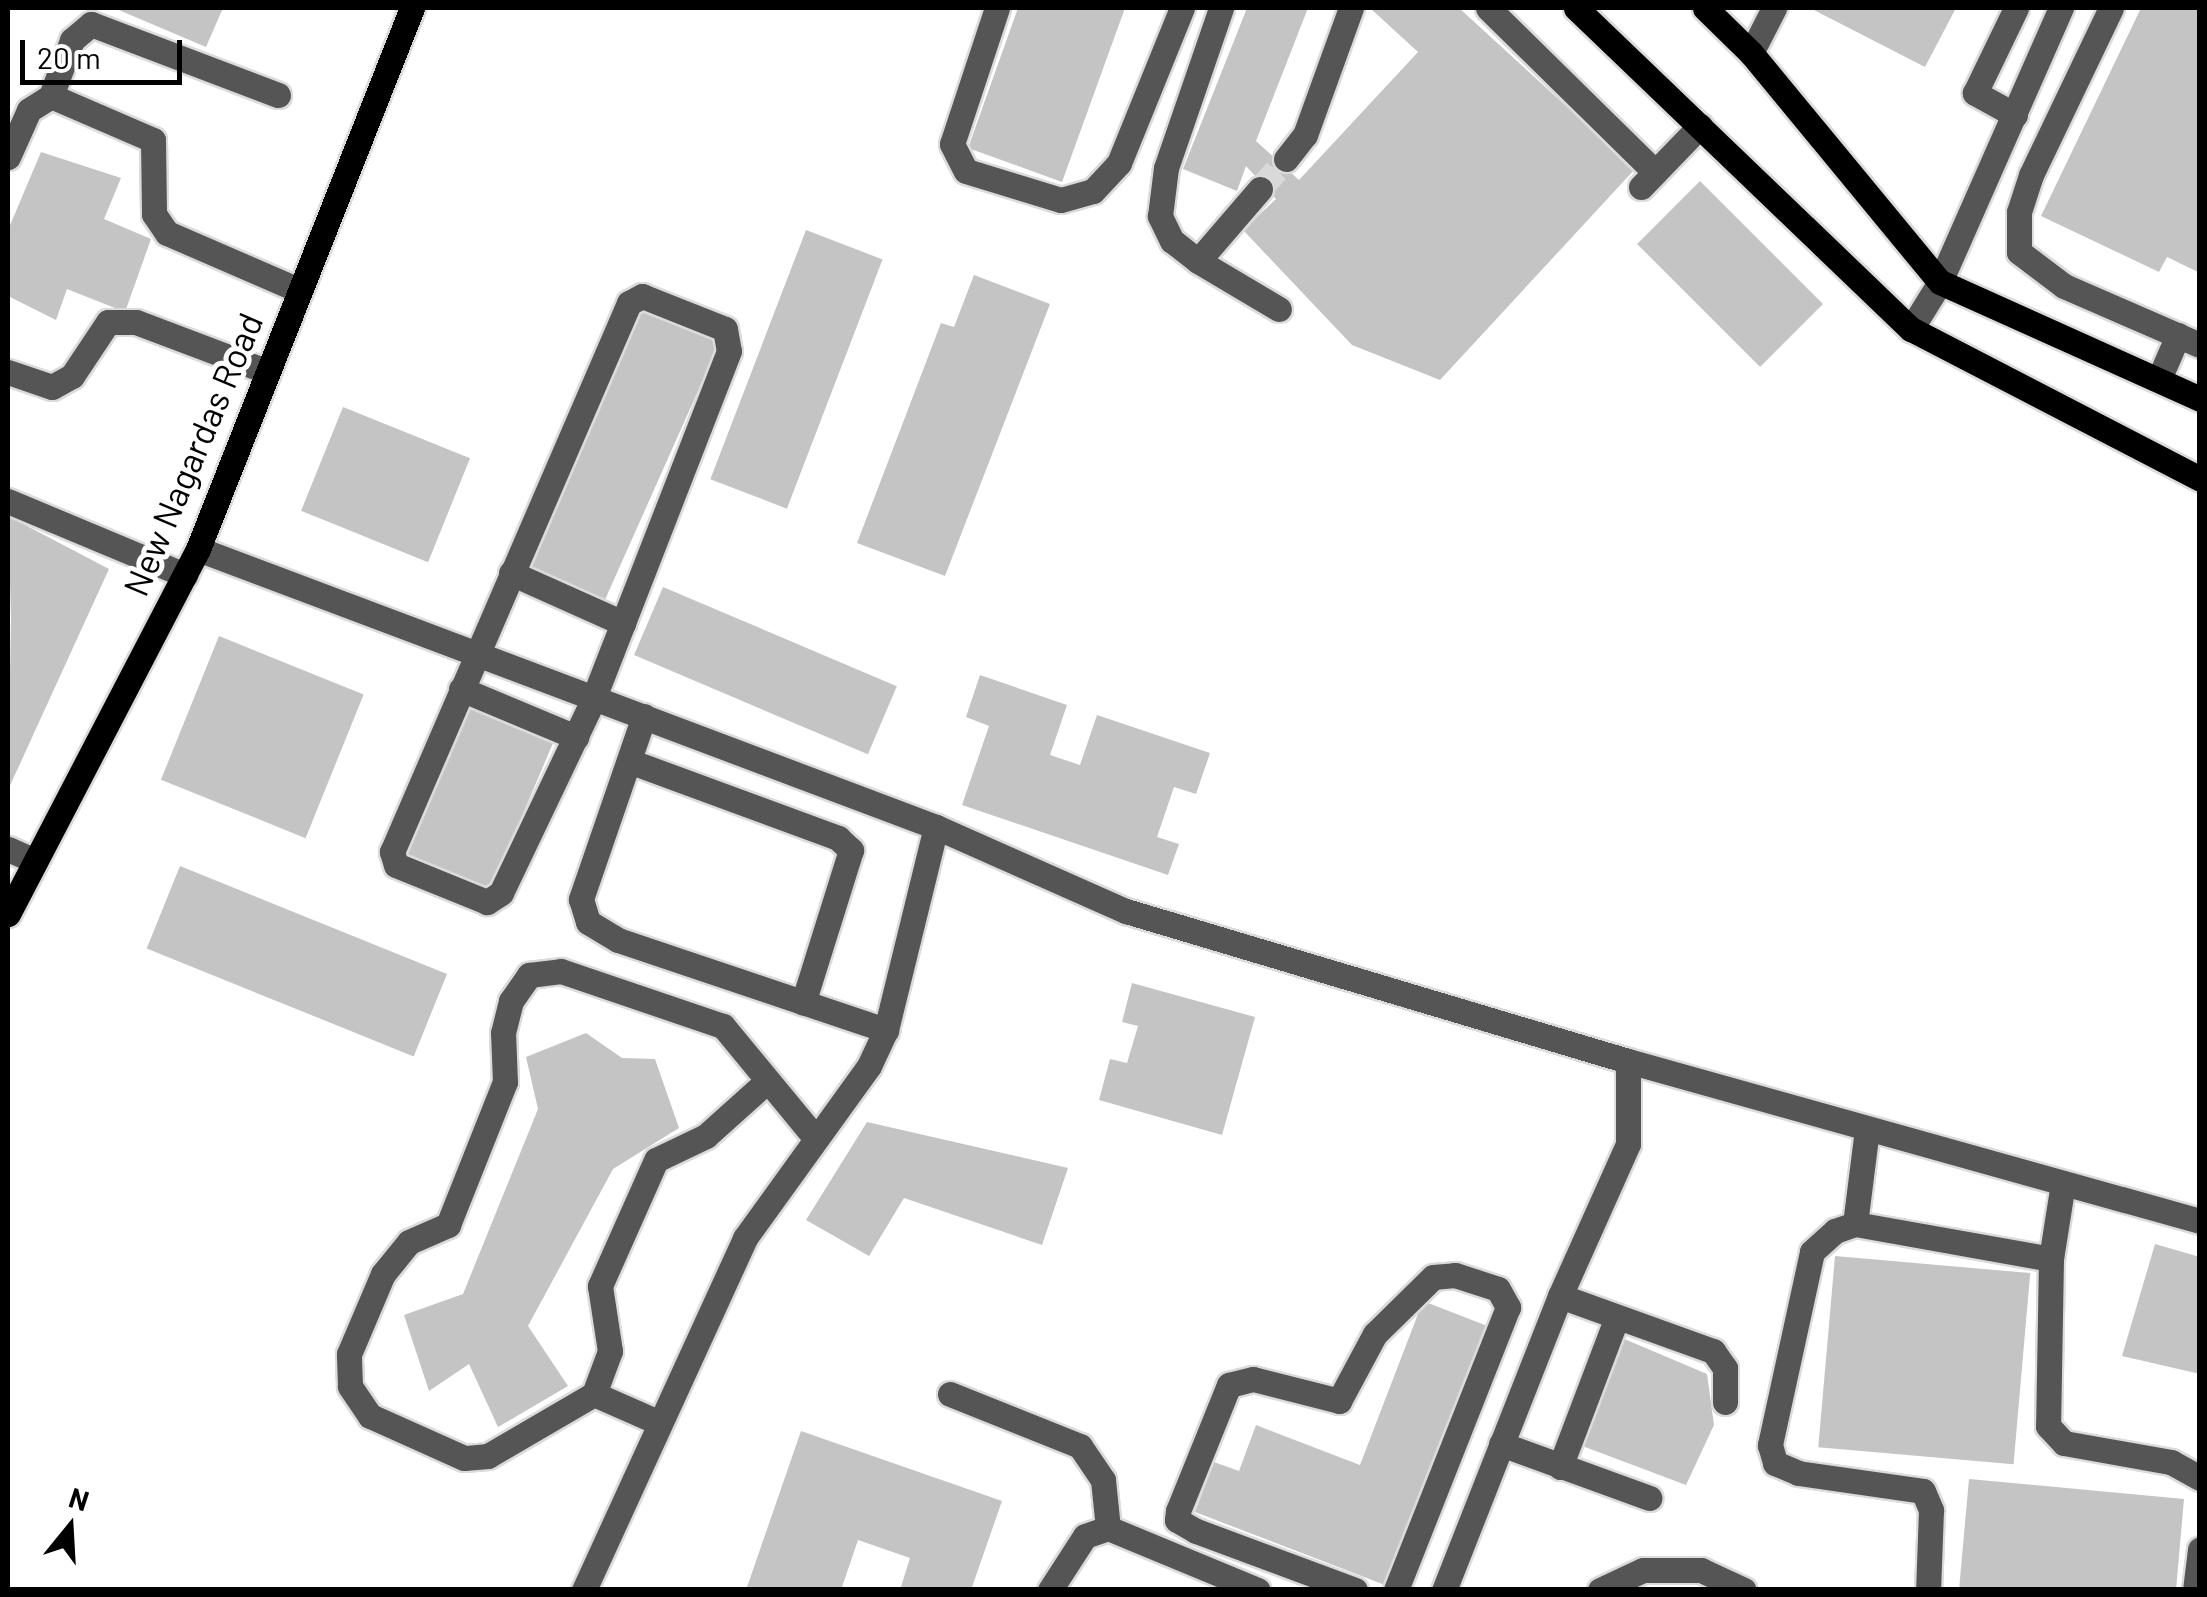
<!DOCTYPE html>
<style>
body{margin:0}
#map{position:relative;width:2207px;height:1597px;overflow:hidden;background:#fff;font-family:Barlow,sans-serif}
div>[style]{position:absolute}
.building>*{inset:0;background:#c4c4c4;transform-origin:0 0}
.minor-tunnel>*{height:25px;margin-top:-12.5px;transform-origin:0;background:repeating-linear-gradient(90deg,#d9d9d9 0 25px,transparent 0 37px)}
.roads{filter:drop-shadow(2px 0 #dbdbdb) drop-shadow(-2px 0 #dbdbdb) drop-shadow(0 2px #dbdbdb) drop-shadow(0 -2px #dbdbdb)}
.minor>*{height:25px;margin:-12.5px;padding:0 12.5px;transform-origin:12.5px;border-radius:12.5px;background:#555}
.major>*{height:25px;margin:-12.5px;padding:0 12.5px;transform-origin:12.5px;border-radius:12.5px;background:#000}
span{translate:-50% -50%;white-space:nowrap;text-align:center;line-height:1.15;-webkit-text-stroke:10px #fff;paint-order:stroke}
.street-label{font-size:35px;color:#000}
.frame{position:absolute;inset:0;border:10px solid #000;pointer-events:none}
.north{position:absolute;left:20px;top:1477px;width:100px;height:100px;-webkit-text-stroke:8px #fff;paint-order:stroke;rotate:18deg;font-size:28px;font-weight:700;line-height:40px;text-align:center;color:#000}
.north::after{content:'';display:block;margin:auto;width:35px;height:45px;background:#000;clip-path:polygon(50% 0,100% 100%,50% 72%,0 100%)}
.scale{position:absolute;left:20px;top:40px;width:162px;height:45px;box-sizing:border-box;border:5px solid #000;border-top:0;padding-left:12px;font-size:30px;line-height:35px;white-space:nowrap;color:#000;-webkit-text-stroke:8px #fff;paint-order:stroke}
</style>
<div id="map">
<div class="building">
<i style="clip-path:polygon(114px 8px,223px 8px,206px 47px)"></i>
<i style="clip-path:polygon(1018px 8px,1125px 8px,1062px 182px,968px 148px)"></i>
<i style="clip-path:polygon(1247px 8px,1308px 8px,1256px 141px,1299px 180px,1418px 52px,1370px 8px,1459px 8px,1635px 169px,1440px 380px,1352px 345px,1243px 230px,1276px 199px,1246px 166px,1237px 191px,1183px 169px)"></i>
<i style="clip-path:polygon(1810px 8px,1956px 8px,1925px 67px)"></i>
<i style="clip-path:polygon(2141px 8px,2200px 8px,2200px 273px,2167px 257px,2159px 272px,2041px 216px)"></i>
<i style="clip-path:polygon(41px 152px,121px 178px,104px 219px,151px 239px,125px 312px,67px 289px,56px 320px,8px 296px,8px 230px)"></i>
<i style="left:1700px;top:181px;width:174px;height:89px;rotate:45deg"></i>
<i style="left:806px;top:230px;width:82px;height:267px;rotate:21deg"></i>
<i style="clip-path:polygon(974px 275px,1050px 304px,945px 576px,857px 543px,941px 323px,954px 327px)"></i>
<i style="left:641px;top:305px;width:87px;height:288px;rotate:24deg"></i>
<i style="left:343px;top:407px;width:137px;height:112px;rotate:22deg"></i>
<i style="clip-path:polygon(8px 516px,109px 569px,8px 790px,11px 617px)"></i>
<i style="left:663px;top:587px;width:254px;height:74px;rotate:23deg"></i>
<i style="left:219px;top:636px;width:156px;height:155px;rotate:22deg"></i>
<i style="clip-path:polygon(980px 675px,1067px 705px,1050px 755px,1080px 765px,1097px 715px,1210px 753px,1196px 794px,1174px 787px,1157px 837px,1179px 844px,1168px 875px,962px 805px,989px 726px,966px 717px)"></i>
<i style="left:467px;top:700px;width:96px;height:171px;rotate:23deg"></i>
<i style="left:180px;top:866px;width:288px;height:89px;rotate:22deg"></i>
<i style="clip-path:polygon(1132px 983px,1255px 1017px,1222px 1135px,1099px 1100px,1110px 1059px,1127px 1063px,1138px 1026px,1122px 1022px)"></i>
<i style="clip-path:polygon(586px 1033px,622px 1058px,655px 1059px,679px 1128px,613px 1169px,528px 1326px,568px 1386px,498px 1427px,469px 1364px,429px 1391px,404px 1315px,463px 1294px,538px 1109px,526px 1057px)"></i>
<i style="clip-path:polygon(867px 1122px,1068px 1168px,1042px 1245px,904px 1198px,869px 1256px,806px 1220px)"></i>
<i style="clip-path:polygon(2155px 1244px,2200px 1257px,2200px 1374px,2122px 1356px)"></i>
<i style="left:1835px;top:1256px;width:196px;height:192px;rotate:5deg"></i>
<i style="clip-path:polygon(1423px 1301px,1490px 1327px,1390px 1587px,1195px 1512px,1214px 1462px,1239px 1471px,1256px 1425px,1360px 1465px)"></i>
<i style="clip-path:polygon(1622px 1338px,1707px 1374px,1714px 1425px,1686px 1485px,1577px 1444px)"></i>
<i style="clip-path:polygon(801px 1431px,1002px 1501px,971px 1590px,900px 1590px,910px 1558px,858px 1540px,841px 1590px,746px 1590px)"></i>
<i style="clip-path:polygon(1969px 1479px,2184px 1499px,2176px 1590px,1959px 1590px)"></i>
</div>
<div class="minor-tunnel">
<i style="left:1260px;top:189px;width:40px;rotate:-49deg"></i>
</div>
<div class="roads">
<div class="minor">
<i style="left:997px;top:8px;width:143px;rotate:108.3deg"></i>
<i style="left:952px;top:144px;width:30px;rotate:63deg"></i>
<i style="left:966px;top:171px;width:99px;rotate:17deg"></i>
<i style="left:1061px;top:200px;width:33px;rotate:-16deg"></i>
<i style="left:1093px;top:191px;width:38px;rotate:-47deg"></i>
<i style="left:1119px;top:163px;width:167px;rotate:-67.9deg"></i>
<i style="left:1488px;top:8px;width:234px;rotate:44.5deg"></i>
<i style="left:2111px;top:8px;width:185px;rotate:115.6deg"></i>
<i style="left:2031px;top:175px;width:39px;rotate:108deg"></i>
<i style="left:2019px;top:212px;width:40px;rotate:90deg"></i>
<i style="left:2019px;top:252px;width:56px;rotate:37.1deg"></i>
<i style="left:2064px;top:286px;width:148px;rotate:23.5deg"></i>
<i style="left:1751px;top:53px;width:51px;rotate:-62.9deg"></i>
<i style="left:51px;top:96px;width:60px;rotate:-69.4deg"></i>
<i style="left:72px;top:40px;width:25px;rotate:-40deg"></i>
<i style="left:91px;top:24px;width:200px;rotate:20.8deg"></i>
<i style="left:2015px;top:115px;width:46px;rotate:-151.2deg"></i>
<i style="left:1975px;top:93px;width:94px;rotate:-64.2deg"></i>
<i style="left:8px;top:157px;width:51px;rotate:-65.9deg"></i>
<i style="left:29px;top:110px;width:26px;rotate:-32deg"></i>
<i style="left:51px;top:96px;width:111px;rotate:23.3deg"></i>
<i style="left:153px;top:140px;width:74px;rotate:89.2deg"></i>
<i style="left:154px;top:214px;width:23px;rotate:56deg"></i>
<i style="left:167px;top:233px;width:144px;rotate:23.4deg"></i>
<i style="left:1286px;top:159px;width:31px;rotate:-52deg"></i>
<i style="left:1305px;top:135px;width:135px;rotate:-70.1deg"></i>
<i style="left:1641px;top:187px;width:85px;rotate:-46deg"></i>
<i style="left:1260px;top:189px;width:95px;rotate:130.7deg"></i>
<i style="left:1198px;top:261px;width:94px;rotate:30.7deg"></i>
<i style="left:1198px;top:261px;width:33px;rotate:-142deg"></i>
<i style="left:1172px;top:241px;width:28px;rotate:-116deg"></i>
<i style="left:1160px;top:216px;width:48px;rotate:-82.9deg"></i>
<i style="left:1166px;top:168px;width:169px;rotate:-71deg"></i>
<i style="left:642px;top:296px;width:89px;rotate:21.7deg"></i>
<i style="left:725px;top:329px;width:22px;rotate:80deg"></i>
<i style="left:729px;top:351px;width:372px;rotate:111.3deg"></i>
<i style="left:594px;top:698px;width:216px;rotate:115.5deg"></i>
<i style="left:501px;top:893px;width:17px;rotate:147deg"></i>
<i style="left:487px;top:902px;width:98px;rotate:-157.9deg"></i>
<i style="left:396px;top:865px;width:14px;rotate:-107deg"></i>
<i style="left:392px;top:852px;width:598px;rotate:-66.65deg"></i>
<i style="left:629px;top:303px;width:15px;rotate:-28deg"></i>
<i style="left:1911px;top:329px;width:55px;rotate:-58.3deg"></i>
<i style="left:1940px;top:282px;width:300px;rotate:-66.2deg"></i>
<i style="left:8px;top:372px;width:46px;rotate:18.8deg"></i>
<i style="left:52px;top:387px;width:23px;rotate:-29deg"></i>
<i style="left:72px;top:376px;width:65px;rotate:-56.3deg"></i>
<i style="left:108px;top:322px;width:28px"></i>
<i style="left:136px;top:322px;width:139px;rotate:20.7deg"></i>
<i style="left:2159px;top:379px;width:48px;rotate:-66.6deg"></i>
<i style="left:8px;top:501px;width:192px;rotate:22.7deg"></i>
<i style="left:198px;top:549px;width:789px;rotate:20.64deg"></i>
<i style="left:936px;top:827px;width:208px;rotate:23.9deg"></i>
<i style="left:1126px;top:911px;width:524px;rotate:16.64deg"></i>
<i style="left:1628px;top:1061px;width:83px;rotate:90deg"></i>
<i style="left:1628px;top:1144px;width:167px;rotate:114.1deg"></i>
<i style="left:1560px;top:1296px;width:316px;rotate:111.5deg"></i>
<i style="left:511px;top:573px;width:123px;rotate:24.1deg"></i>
<i style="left:461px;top:689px;width:125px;rotate:22.7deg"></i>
<i style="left:644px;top:716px;width:194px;rotate:109deg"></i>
<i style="left:581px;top:899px;width:24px;rotate:73deg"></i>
<i style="left:588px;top:922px;width:35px;rotate:31deg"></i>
<i style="left:618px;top:940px;width:283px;rotate:18.6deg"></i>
<i style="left:629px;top:761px;width:223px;rotate:20.2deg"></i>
<i style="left:838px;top:838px;width:18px;rotate:43deg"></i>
<i style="left:851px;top:850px;width:160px;rotate:107.4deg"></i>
<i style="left:8px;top:849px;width:30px;rotate:24deg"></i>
<i style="left:1628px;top:1061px;width:594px;rotate:15.63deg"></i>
<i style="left:765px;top:1083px;width:79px;rotate:138.1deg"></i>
<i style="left:706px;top:1136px;width:55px;rotate:154.4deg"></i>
<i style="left:656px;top:1160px;width:138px;rotate:114deg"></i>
<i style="left:600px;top:1286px;width:66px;rotate:81.3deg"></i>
<i style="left:610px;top:1351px;width:46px;rotate:110.4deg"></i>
<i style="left:594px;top:1394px;width:123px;rotate:149.7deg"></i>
<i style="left:488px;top:1456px;width:24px;rotate:175deg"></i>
<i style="left:464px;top:1458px;width:103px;rotate:-155.9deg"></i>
<i style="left:370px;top:1416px;width:36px;rotate:-124deg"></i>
<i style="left:350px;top:1386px;width:32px;rotate:-92deg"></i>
<i style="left:349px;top:1354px;width:87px;rotate:-67deg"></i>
<i style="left:383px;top:1274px;width:41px;rotate:-50.9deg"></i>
<i style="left:409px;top:1242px;width:43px;rotate:-23.6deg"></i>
<i style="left:448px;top:1225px;width:154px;rotate:-68.3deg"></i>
<i style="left:505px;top:1082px;width:49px;rotate:-92.3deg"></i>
<i style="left:503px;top:1033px;width:33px;rotate:-76deg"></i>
<i style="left:511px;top:1001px;width:32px;rotate:-55deg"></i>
<i style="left:529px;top:975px;width:32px;rotate:-7deg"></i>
<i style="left:561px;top:971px;width:171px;rotate:18.8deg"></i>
<i style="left:723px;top:1026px;width:146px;rotate:50.5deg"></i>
<i style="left:1867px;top:1129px;width:96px;rotate:97.2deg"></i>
<i style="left:1855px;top:1224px;width:21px;rotate:161deg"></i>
<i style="left:1835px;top:1231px;width:31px;rotate:138deg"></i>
<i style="left:1812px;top:1252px;width:198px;rotate:102.3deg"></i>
<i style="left:1770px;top:1445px;width:19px;rotate:74deg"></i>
<i style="left:1775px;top:1463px;width:25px;rotate:23deg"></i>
<i style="left:1798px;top:1473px;width:126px;rotate:8.2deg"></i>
<i style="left:1923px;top:1491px;width:21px;rotate:67deg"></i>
<i style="left:1931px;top:1510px;width:80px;rotate:92.1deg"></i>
<i style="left:2063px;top:1183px;width:77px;rotate:99deg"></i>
<i style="left:2051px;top:1259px;width:167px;rotate:91deg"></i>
<i style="left:2048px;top:1426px;width:23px;rotate:47deg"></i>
<i style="left:2064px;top:1443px;width:109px;rotate:10.1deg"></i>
<i style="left:2171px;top:1462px;width:33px;rotate:29deg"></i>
<i style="left:1855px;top:1224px;width:199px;rotate:10.1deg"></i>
<i style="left:1560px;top:1296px;width:163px;rotate:19.8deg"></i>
<i style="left:1713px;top:1351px;width:21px;rotate:55deg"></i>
<i style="left:1725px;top:1368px;width:34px;rotate:90deg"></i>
<i style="left:594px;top:1394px;width:72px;rotate:23.7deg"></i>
<i style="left:950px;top:1394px;width:140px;rotate:21.8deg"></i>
<i style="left:1080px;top:1446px;width:41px;rotate:55.9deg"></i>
<i style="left:1103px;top:1480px;width:48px;rotate:84.1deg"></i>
<i style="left:1501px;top:1444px;width:158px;rotate:20deg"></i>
<i style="left:1560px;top:1467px;width:160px;rotate:-69.2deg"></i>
<i style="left:584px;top:1590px;width:387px;rotate:-65.4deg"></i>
<i style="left:745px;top:1238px;width:212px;rotate:-54.2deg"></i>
<i style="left:869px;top:1066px;width:40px;rotate:-65deg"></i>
<i style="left:886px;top:1030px;width:209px;rotate:-76.2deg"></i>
<i style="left:1050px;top:1590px;width:64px;rotate:-57.1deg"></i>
<i style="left:1085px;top:1536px;width:24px;rotate:-19deg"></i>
<i style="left:1108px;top:1528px;width:162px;rotate:22.5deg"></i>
<i style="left:1355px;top:1590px;width:170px;rotate:-159.6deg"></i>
<i style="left:1196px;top:1531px;width:22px;rotate:-150deg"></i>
<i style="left:1177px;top:1520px;width:9px;rotate:-84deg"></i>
<i style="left:1178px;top:1511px;width:136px;rotate:-68deg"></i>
<i style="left:1229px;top:1385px;width:25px;rotate:-14deg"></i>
<i style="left:1253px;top:1379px;width:89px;rotate:14.3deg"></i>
<i style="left:1339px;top:1401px;width:76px;rotate:-61.8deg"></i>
<i style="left:1375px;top:1334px;width:81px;rotate:-44.5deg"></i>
<i style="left:1433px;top:1277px;width:22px;rotate:-5deg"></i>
<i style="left:1455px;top:1275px;width:45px;rotate:18deg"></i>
<i style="left:1498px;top:1289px;width:21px;rotate:61deg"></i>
<i style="left:1508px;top:1307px;width:304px;rotate:111.6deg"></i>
<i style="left:1600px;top:1590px;width:47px;rotate:-24.9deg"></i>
<i style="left:1643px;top:1570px;width:58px"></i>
<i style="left:1701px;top:1570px;width:47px;rotate:24.9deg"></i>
<i style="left:2195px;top:1590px;width:41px;rotate:-83deg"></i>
</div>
<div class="major">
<i style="left:1576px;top:8px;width:464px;rotate:43.8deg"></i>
<i style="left:1911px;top:329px;width:326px;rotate:27.4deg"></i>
<i style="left:1705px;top:8px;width:64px;rotate:44.4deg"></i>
<i style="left:1751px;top:53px;width:297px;rotate:50.5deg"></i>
<i style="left:1940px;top:282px;width:285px;rotate:24.2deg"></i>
<i style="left:8px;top:914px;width:411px;rotate:-62.5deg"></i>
<i style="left:198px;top:549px;width:582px;rotate:-68.42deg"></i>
</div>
</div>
<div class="street-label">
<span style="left:192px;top:454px;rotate:-67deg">New Nagardas Road</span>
</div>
<div class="frame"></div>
<div class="north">N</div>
<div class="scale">20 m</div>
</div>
